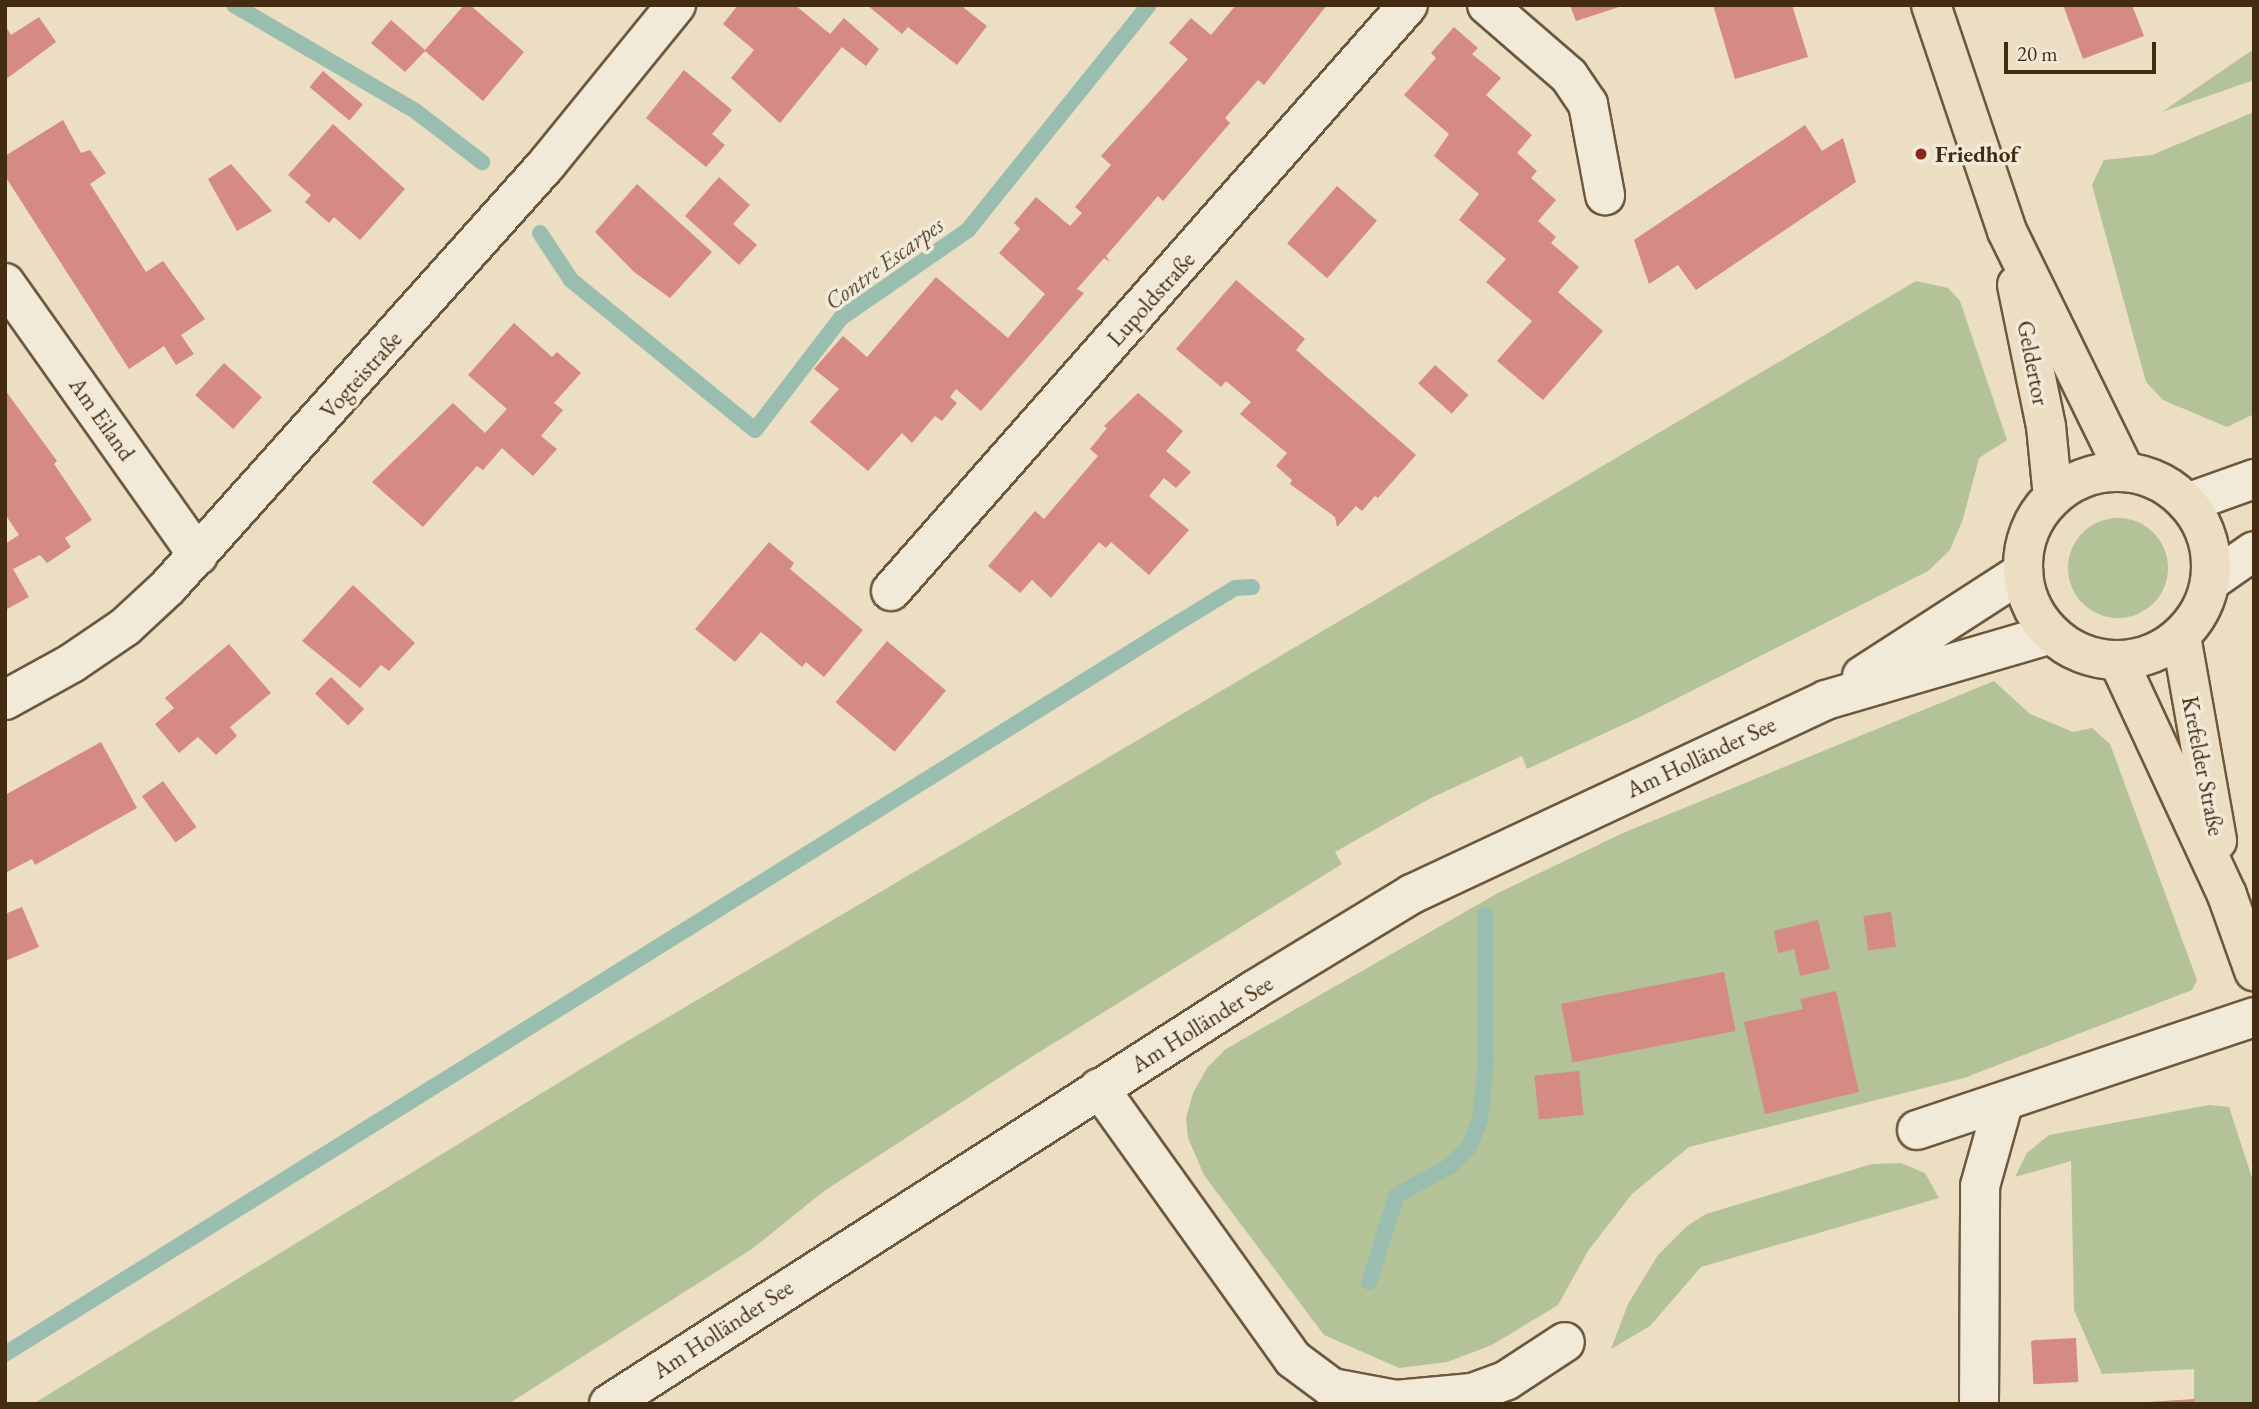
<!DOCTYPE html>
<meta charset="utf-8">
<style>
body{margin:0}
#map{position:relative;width:2259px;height:1409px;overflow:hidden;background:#ebdec3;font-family:"EB Garamond",serif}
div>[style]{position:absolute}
.green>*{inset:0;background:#b3c297}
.round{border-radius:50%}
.stream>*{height:16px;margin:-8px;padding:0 8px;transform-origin:8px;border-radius:8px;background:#99bdae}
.building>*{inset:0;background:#d58a83;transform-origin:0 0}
.roads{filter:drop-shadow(2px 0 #6d583e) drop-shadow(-2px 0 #6d583e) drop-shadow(0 2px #6d583e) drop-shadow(0 -2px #6d583e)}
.minor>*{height:38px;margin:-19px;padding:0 19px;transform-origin:19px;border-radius:19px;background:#f2ead8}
.major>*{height:38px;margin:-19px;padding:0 19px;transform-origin:19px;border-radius:19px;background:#ebdec3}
.major>.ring{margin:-19px;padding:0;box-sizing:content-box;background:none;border:38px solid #ebdec3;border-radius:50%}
.dots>*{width:19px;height:19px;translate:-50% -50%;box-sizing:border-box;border:4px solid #f2ead8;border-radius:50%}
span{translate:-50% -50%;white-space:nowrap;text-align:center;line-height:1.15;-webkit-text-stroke:7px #f2ead8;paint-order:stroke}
.poi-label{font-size:23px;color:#432c11;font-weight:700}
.left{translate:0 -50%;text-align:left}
.street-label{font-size:23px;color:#432c11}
.water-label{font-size:24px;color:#585038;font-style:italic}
.frame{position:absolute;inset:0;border:7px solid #432c11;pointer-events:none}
.scale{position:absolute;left:2004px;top:42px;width:152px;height:32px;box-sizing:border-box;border:4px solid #432c11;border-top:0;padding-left:9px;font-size:21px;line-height:24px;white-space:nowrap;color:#432c11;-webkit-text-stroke:5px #f2ead8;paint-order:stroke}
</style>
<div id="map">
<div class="green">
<i style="clip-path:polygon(2254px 49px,2254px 80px,2162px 112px,2210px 79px)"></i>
<i style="clip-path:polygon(2254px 112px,2254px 414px,2227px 427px,2163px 400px,2146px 382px,2092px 185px,2104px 160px,2152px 155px)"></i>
<i style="clip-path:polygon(1916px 281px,1948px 288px,1960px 301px,2007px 440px,1979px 458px,1963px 519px,1950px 550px,1928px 571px,1644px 715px,1527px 769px,1522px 756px,1431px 798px,1335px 852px,1342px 864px,1025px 1061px,824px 1191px,752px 1249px,508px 1404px,33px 1404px,609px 1052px)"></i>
<i class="round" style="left:2068px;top:518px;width:100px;height:100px"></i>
<i style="clip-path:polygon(1994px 681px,2030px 714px,2073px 732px,2092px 728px,2110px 744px,2197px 980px,2192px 990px,1964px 1078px,1689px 1147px,1632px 1194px,1588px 1251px,1558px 1305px,1492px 1345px,1447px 1362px,1399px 1368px,1324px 1335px,1204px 1175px,1188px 1138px,1186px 1118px,1193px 1093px,1207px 1068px,1226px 1049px,1498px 893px,1623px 833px)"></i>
<i style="clip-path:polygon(2209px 1105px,2229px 1107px,2254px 1184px,2254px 1404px,2194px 1404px,2194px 1369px,2102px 1374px,2074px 1310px,2071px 1161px,2015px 1177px,2027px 1153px,2049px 1135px)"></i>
<i style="clip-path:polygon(1901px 1163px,1925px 1173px,1939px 1198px,1701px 1267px,1650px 1326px,1611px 1349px,1628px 1304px,1658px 1255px,1687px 1226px,1706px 1214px,1872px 1164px)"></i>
</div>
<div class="stream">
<i style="left:234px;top:5px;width:208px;rotate:30.3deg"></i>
<i style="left:414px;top:110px;width:86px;rotate:37.4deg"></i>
<i style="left:540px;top:233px;width:56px;rotate:56.6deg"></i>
<i style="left:571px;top:280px;width:237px;rotate:39.2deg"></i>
<i style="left:755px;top:430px;width:141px;rotate:-52.5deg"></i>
<i style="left:841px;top:318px;width:155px;rotate:-34.7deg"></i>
<i style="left:968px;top:230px;width:289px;rotate:-51.2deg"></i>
<i style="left:1369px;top:1282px;width:91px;rotate:-72.2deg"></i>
<i style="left:1397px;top:1195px;width:60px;rotate:-28.7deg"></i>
<i style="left:1450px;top:1166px;width:27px;rotate:-45deg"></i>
<i style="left:1469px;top:1147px;width:29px;rotate:-68deg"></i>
<i style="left:1480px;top:1120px;width:59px;rotate:-84.2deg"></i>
<i style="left:1486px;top:1061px;width:146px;rotate:-90.4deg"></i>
<i style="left:5px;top:1354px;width:1365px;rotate:-31.94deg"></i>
<i style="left:1163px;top:632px;width:84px;rotate:-31.4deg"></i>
<i style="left:1235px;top:588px;width:17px;rotate:-3deg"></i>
</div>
<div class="building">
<i style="clip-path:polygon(464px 5px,470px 5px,524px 52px,483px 101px,425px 51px,405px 72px,371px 43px,391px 20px,425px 50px)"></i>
<i style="clip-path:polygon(738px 5px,795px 5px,830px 34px,844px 18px,879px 49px,866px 66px,842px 47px,780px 123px,731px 78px,754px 50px,723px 24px)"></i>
<i style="clip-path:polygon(867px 5px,966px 5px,964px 8px,987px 26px,957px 65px,908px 27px,902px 34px)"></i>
<i style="clip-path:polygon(1236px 5px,1327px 5px,1264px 85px,1258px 80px,1225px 118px,1230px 123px,1163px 201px,1158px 196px,1106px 256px,1110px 262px,1104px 258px,1077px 289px,1084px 293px,981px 411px,956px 389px,950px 397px,957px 403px,942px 421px,935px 416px,912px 443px,902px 433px,868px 471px,810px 422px,839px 389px,814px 369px,843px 336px,867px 357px,936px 277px,1008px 338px,1045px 294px,999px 253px,1020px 229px,1014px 223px,1036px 197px,1070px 226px,1082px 213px,1075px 207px,1111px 165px,1101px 156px,1188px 59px,1169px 43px,1191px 18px,1211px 35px)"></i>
<i style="clip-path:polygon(1570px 5px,1618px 5px,1619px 7px,1576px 21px)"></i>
<i style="clip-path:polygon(1713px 5px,1792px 5px,1808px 57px,1735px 79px)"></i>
<i style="clip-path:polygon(2063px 5px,2132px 5px,2144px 36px,2083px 59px)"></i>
<i style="clip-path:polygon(39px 17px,56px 42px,5px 80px,5px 25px,11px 35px)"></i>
<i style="clip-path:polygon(1454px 27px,1478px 48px,1472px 54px,1501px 78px,1486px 95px,1532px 135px,1517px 153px,1537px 171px,1531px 178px,1556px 200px,1538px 221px,1556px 237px,1551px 243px,1579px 267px,1558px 292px,1603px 331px,1543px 400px,1497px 361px,1532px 321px,1486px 282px,1506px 259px,1459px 220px,1479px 194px,1434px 156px,1449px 134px,1404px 95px,1436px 58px,1431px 53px)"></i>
<i style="clip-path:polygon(684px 70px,732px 110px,712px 134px,725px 145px,706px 167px,646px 118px)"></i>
<i style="left:323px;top:71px;width:52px;height:21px;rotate:40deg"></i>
<i style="clip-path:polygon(63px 120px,81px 153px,90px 150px,106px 173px,90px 184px,146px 272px,163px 261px,205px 319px,181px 335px,194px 354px,176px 365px,164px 346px,129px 369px,5px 176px,5px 156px)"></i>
<i style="clip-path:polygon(333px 124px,405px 189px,360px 240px,334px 217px,329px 223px,305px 202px,311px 195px,288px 175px)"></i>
<i style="clip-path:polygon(1805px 125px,1822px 151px,1843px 138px,1856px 182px,1696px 290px,1678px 265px,1649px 284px,1634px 240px)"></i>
<i style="clip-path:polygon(231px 164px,272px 211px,237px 231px,208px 179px)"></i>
<i style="clip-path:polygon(719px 177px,750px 205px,733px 224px,757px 245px,739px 265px,685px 216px)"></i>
<i style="clip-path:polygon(637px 184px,712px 252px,670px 298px,634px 272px,595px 232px)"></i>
<i style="left:1337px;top:186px;width:53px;height:76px;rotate:41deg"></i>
<i style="clip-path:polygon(1236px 280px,1305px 339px,1296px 350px,1416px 455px,1378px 498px,1375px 496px,1362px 511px,1356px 506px,1337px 527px,1335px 517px,1290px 484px,1292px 480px,1276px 466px,1287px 453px,1240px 414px,1251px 402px,1226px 381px,1221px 387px,1176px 349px)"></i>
<i style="clip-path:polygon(514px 323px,552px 357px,557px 352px,581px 373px,554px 403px,563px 410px,541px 436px,557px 449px,533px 476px,502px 448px,483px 470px,477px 466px,423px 527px,372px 482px,453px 403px,485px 433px,507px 409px,468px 375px)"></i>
<i style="left:224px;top:363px;width:51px;height:43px;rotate:42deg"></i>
<i style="left:1435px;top:365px;width:45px;height:25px;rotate:42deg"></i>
<i style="clip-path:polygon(5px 390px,57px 461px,54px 464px,92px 520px,65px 538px,71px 547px,47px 563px,40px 555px,13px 569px,29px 597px,5px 610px,5px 544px,19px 535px,5px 514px)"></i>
<i style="clip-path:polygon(1138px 393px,1183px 431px,1166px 451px,1191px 472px,1176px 488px,1164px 478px,1149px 496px,1189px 530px,1149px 575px,1111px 542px,1106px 548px,1099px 542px,1051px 598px,1032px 580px,1020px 593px,988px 566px,1035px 511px,1044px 519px,1098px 456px,1090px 449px,1107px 428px,1104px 426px)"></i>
<i style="clip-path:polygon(769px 542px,794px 563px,790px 569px,863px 630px,824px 677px,806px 662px,802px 667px,761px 632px,735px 662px,695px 629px)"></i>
<i style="clip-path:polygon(353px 585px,415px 643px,389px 671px,381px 665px,360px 688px,302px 641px)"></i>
<i style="left:887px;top:641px;width:77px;height:80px;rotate:40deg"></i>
<i style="clip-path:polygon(229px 644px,271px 693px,230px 727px,237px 736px,216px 755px,198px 737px,179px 753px,155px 724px,174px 708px,165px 698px)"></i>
<i style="left:331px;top:677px;width:46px;height:23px;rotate:44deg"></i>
<i style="clip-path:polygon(101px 742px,137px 808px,35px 865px,32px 859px,5px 873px,5px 795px)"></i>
<i style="left:163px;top:781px;width:57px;height:26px;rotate:54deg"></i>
<i style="clip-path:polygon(22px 907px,39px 947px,5px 961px,5px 914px)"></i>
<i style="left:1891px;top:912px;width:35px;height:28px;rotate:82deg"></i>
<i style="clip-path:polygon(1818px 920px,1830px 969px,1800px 976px,1794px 949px,1778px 953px,1774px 931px)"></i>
<i style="left:1724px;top:972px;width:60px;height:166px;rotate:79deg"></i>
<i style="clip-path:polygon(1836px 991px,1859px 1092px,1765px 1114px,1744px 1022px,1803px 1009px,1800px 999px)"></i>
<i style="left:1579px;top:1071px;width:44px;height:45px;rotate:84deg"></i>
<i style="left:2076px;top:1338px;width:44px;height:45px;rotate:87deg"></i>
<i style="clip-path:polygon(2195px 1399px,2194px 1404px,2148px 1404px,2148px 1402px)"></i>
</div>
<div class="roads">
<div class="minor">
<i style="left:1487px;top:5px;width:108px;rotate:40.9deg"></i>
<i style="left:1569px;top:76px;width:34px;rotate:56deg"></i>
<i style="left:1588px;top:104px;width:93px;rotate:79.4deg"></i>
<i style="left:5px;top:283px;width:334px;rotate:54.7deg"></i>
<i style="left:2187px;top:503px;width:71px;rotate:-19.7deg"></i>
<i style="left:2211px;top:581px;width:52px;rotate:-34.9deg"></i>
<i style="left:891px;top:591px;width:781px;rotate:-48.58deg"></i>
<i style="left:1862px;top:676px;width:192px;rotate:-32.9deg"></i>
<i style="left:5px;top:700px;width:77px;rotate:-28.9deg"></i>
<i style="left:72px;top:663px;width:64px;rotate:-34.2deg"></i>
<i style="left:125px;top:627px;width:59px;rotate:-42.9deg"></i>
<i style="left:168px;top:587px;width:567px;rotate:-48.15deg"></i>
<i style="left:546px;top:165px;width:206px;rotate:-50.9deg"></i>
<i style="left:1099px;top:1088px;width:333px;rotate:54.4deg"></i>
<i style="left:1293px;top:1359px;width:49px;rotate:36.6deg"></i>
<i style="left:1332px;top:1388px;width:65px;rotate:10.6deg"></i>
<i style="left:1396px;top:1400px;width:76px;rotate:-5.3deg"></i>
<i style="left:1472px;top:1393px;width:37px;rotate:-20deg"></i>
<i style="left:1507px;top:1380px;width:69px;rotate:-33.2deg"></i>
<i style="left:1917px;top:1130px;width:355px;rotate:-18.5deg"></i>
<i style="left:609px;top:1404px;width:766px;rotate:-32.69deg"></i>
<i style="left:1254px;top:990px;width:185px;rotate:-31.3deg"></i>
<i style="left:1412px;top:894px;width:457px;rotate:-25.1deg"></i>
<i style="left:1826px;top:700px;width:234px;rotate:-16.3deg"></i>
<i style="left:1979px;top:1404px;width:218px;rotate:-89.7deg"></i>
<i style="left:1980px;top:1186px;width:85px;rotate:-74.3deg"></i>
</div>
<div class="major">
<i style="left:1931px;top:5px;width:238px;rotate:71.4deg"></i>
<i style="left:2007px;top:231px;width:268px;rotate:63.9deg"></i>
<i style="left:2017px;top:285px;width:144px;rotate:78.4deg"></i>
<i style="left:2046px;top:426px;width:71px;rotate:84.4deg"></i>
<i class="ring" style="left:2023px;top:472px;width:150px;height:150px"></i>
<i style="left:2181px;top:636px;width:208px;rotate:80deg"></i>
<i style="left:2118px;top:660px;width:259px;rotate:65.1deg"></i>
<i style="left:2227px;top:895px;width:81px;rotate:70.4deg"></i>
</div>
</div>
<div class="dots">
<i style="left:1921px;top:154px;background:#8f2418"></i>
</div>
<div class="poi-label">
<span class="left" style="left:1935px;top:154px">Friedhof</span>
</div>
<div class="street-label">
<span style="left:1151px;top:299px;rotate:-48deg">Lupoldstraße</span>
<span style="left:2033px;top:363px;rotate:79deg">Geldertor</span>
<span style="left:361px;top:375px;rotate:-48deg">Vogteistraße</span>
<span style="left:102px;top:419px;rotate:55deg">Am Eiland</span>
<span style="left:1701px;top:757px;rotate:-25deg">Am Holländer See</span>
<span style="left:2203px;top:766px;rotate:79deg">Krefelder Straße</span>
<span style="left:1202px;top:1024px;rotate:-32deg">Am Holländer See</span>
<span style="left:723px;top:1329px;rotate:-33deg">Am Holländer See</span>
</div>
<div class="water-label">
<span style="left:884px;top:263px;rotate:-36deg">Contre Escarpes</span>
</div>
<div class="frame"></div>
<div class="scale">20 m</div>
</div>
